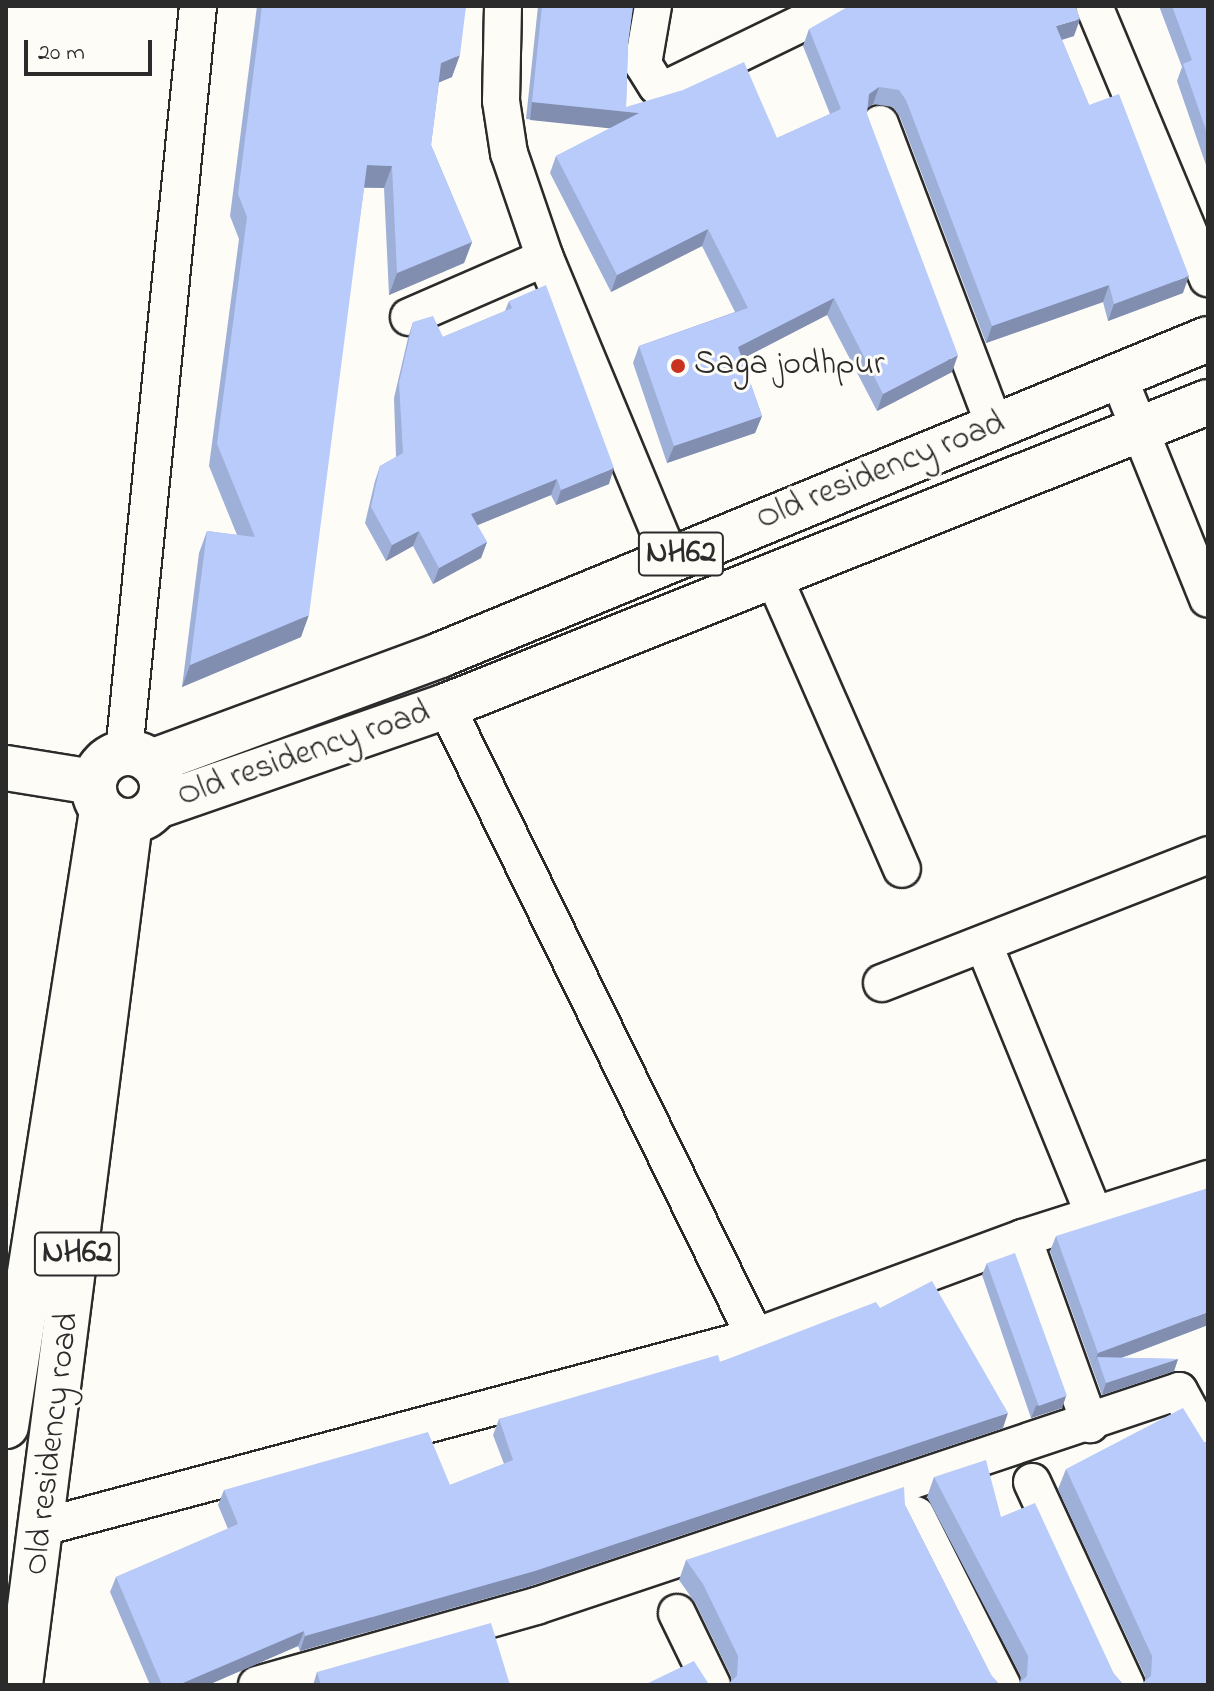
<!DOCTYPE html>
<style>
body{margin:0}
#map{position:relative;width:1214px;height:1691px;overflow:hidden;background:#fdfcf7;font-family:"Indie Flower",sans-serif}
div>[style]{position:absolute}
.roads{filter:drop-shadow(2px 0 #2b2b2b) drop-shadow(-2px 0 #2b2b2b) drop-shadow(0 2px #2b2b2b) drop-shadow(0 -2px #2b2b2b)}
.street>*{height:36px;margin:-18px;padding:0 18px;transform-origin:18px;border-radius:18px;background:#fdfcf7}
.secondary>*{height:44px;margin:-22px;padding:0 22px;transform-origin:22px;border-radius:22px;background:#fdfcf7}
.highway>*{height:44px;margin:-22px;padding:0 22px;transform-origin:22px;border-radius:22px;background:#fdfcf7}
.highway>.ring{margin:-22px;padding:0;box-sizing:content-box;background:none;border:44px solid #fdfcf7;border-radius:50%}
.wall>*{inset:0;background:#9eafd8}
.shaded-wall>*{inset:0;background:#818eb0;transform-origin:0 0}
.building>*{inset:0;background:#b8cbfb;transform-origin:0 0}
.dots>*{width:22px;height:22px;translate:-50% -50%;box-sizing:border-box;border:4px solid #fdfcf7;border-radius:50%}
span{translate:-50% -50%;white-space:nowrap;text-align:center;line-height:1.15;-webkit-text-stroke:6px #fdfcf7;paint-order:stroke}
.shield-label span{padding:2px 6px;background:#fdfcf7;border:2px solid;border-radius:6px;-webkit-text-stroke-width:0}
.shield-label{font-size:32px;color:#2b2b2b;font-weight:700}
.poi-label{font-size:34px;color:#2b2b2b}
.left{translate:0 -50%;text-align:left}
.street-label{font-size:34px;color:#2b2b2b}
.frame{position:absolute;inset:0;border:8px solid #2b2b2b;pointer-events:none}
.scale{position:absolute;left:24px;top:40px;width:128px;height:36px;box-sizing:border-box;border:4px solid #2b2b2b;border-top:0;padding-left:10px;font-size:24px;line-height:28px;white-space:nowrap;color:#2b2b2b;-webkit-text-stroke:6px #fdfcf7;paint-order:stroke}
</style>
<div id="map">
<div class="roads">
<div class="street">
<i style="left:503px;top:6px;width:95px;rotate:91.2deg"></i>
<i style="left:501px;top:101px;width:53px;rotate:81.3deg"></i>
<i style="left:509px;top:153px;width:111px;rotate:71.1deg"></i>
<i style="left:545px;top:258px;width:325px;rotate:67.4deg"></i>
<i style="left:653px;top:6px;width:59px;rotate:99.8deg"></i>
<i style="left:643px;top:64px;width:26px;rotate:58deg"></i>
<i style="left:657px;top:86px;width:11px;rotate:10deg"></i>
<i style="left:668px;top:88px;width:188px;rotate:-25.9deg"></i>
<i style="left:1094px;top:6px;width:295px;rotate:67.3deg"></i>
<i style="left:880px;top:124px;width:323px;rotate:69.2deg"></i>
<i style="left:409px;top:317px;width:148px;rotate:-23.5deg"></i>
<i style="left:1118px;top:376px;width:240px;rotate:68deg"></i>
<i style="left:772px;top:573px;width:323px;rotate:66.3deg"></i>
<i style="left:446px;top:706px;width:703px;rotate:63.91deg"></i>
<i style="left:124px;top:753px;width:751px;rotate:-84.34deg"></i>
<i style="left:984px;top:945px;width:292px;rotate:67.8deg"></i>
<i style="left:882px;top:983px;width:350px;rotate:-21.4deg"></i>
<i style="left:1023px;top:1238px;width:198px;rotate:70.2deg"></i>
<i style="left:1032px;top:1482px;width:224px;rotate:65.2deg"></i>
<i style="left:916px;top:1515px;width:191px;rotate:63.2deg"></i>
<i style="left:43px;top:1527px;width:737px;rotate:-14.94deg"></i>
<i style="left:755px;top:1337px;width:286px;rotate:-20.3deg"></i>
<i style="left:1023px;top:1238px;width:194px;rotate:-17.7deg"></i>
<i style="left:677px;top:1613px;width:80px;rotate:64.1deg"></i>
<i style="left:257px;top:1685px;width:290px;rotate:-15.8deg"></i>
<i style="left:536px;top:1606px;width:678px;rotate:-18.49deg"></i>
<i style="left:1179px;top:1391px;width:60px;rotate:61.3deg"></i>
</div>
<div class="secondary">
<i style="left:6px;top:768px;width:88px;rotate:9.1deg"></i>
</div>
<div class="highway">
<i class="ring" style="left:94px;top:753px;width:24px;height:24px"></i>
<i style="left:151px;top:762px;width:308px;rotate:-20.3deg"></i>
<i style="left:440px;top:655px;width:830px;rotate:-22.37deg"></i>
<i style="left:157px;top:806px;width:306px;rotate:-19.1deg"></i>
<i style="left:446px;top:706px;width:820px;rotate:-21.75deg"></i>
<i style="left:6px;top:1426px;width:622px;rotate:-81.13deg"></i>
<i style="left:20px;top:1685px;width:870px;rotate:-82.74deg"></i>
</div>
</div>
<div class="wall">
<i style="clip-path:polygon(257px 6px,466px 6px,452px 77px,439px 82px,431px 145px,472px 242px,464px 263px,389px 295px,384px 188px,364px 188px,301px 637px,182px 687px,199px 553px,207px 531px,237px 535px,209px 466px,239px 239px,230px 216px)"></i>
<i style="clip-path:polygon(538px 6px,633px 6px,628px 43px,626px 107px,777px 138px,830px 114px,803px 46px,809px 29px,1074px 36px,1062px 40px,1089px 105px,1183px 293px,1108px 321px,1103px 302px,986px 343px,900px 117px,893px 107px,873px 104px,867px 108px,867px 114px,952px 372px,877px 411px,827px 315px,742px 359px,762px 416px,755px 433px,667px 463px,633px 363px,639px 346px,735px 312px,702px 246px,611px 292px,550px 173px,556px 156px,611px 128px,526px 119px)"></i>
<i style="clip-path:polygon(1159px 6px,1208px 6px,1208px 171px,1177px 81px,1182px 67px)"></i>
<i style="clip-path:polygon(509px 301px,609px 484px,556px 505px,551px 495px,477px 525px,487px 542px,481px 558px,433px 584px,413px 546px,386px 561px,365px 523px,375px 481px,380px 466px,396px 457px,394px 398px,408px 338px,413px 322px,443px 337px,505px 311px)"></i>
<i style="clip-path:polygon(1056px 1236px,1208px 1325px,1121px 1358px,1178px 1359px,1174px 1371px,1102px 1395px,1050px 1251px)"></i>
<i style="clip-path:polygon(987px 1263px,1066px 1396px,1062px 1408px,1031px 1418px,982px 1275px)"></i>
<i style="clip-path:polygon(880px 1308px,1003px 1428px,530px 1586px,300px 1651px,298px 1646px,208px 1685px,150px 1685px,110px 1592px,116px 1577px,228px 1529px,218px 1505px,224px 1490px,450px 1485px,504px 1464px,493px 1435px,499px 1419px,720px 1362px)"></i>
<i style="clip-path:polygon(1066px 1469px,1208px 1685px,644px 1685px,708px 1683px,728px 1684px,731px 1682px,731px 1676px,696px 1604px,679px 1580px,686px 1560px,905px 1505px,991px 1675px,998px 1683px,1018px 1684px,1020px 1682px,1021px 1676px,927px 1497px,934px 1477px,1001px 1517px,1114px 1674px,1122px 1683px,1141px 1684px,1145px 1682px,1145px 1676px,1058px 1489px)"></i>
<i style="clip-path:polygon(317px 1672px,510px 1685px,313px 1685px)"></i>
</div>
<div class="shaded-wall">
<i style="clip-path:polygon(1080px 19px,1074px 36px,1050px 43px,1056px 26px)"></i>
<i style="clip-path:polygon(460px 55px,452px 77px,433px 85px,441px 63px)"></i>
<i style="clip-path:polygon(879px 87px,873px 104px,863px 111px,869px 94px)"></i>
<i style="left:532px;top:102px;width:108px;height:18px;rotate:6deg"></i>
<i style="clip-path:polygon(367px 165px,392px 166px,384px 188px,359px 187px)"></i>
<i style="clip-path:polygon(708px 229px,702px 246px,611px 292px,617px 275px)"></i>
<i style="clip-path:polygon(472px 242px,464px 263px,389px 295px,397px 273px)"></i>
<i style="clip-path:polygon(1189px 276px,1183px 293px,1108px 321px,1114px 304px)"></i>
<i style="clip-path:polygon(1109px 285px,1103px 302px,986px 343px,992px 326px)"></i>
<i style="clip-path:polygon(834px 298px,827px 315px,732px 364px,738px 347px)"></i>
<i style="clip-path:polygon(958px 355px,952px 372px,877px 411px,883px 394px)"></i>
<i style="clip-path:polygon(762px 416px,755px 433px,667px 463px,674px 446px)"></i>
<i style="clip-path:polygon(614px 468px,609px 484px,556px 505px,561px 490px)"></i>
<i style="clip-path:polygon(557px 479px,551px 495px,466px 530px,471px 514px)"></i>
<i style="clip-path:polygon(419px 531px,413px 546px,386px 561px,392px 545px)"></i>
<i style="clip-path:polygon(487px 542px,481px 558px,433px 584px,439px 568px)"></i>
<i style="clip-path:polygon(309px 615px,301px 637px,182px 687px,190px 665px)"></i>
<i style="clip-path:polygon(1208px 1312px,1208px 1325px,1100px 1366px,1097px 1357px,1092px 1369px,1098px 1353px)"></i>
<i style="clip-path:polygon(1178px 1359px,1174px 1371px,1102px 1395px,1106px 1383px)"></i>
<i style="clip-path:polygon(1066px 1396px,1062px 1408px,1031px 1418px,1036px 1406px)"></i>
<i style="clip-path:polygon(1008px 1413px,1003px 1428px,530px 1586px,300px 1651px,305px 1636px)"></i>
<i style="clip-path:polygon(304px 1631px,298px 1646px,208px 1685px,178px 1685px)"></i>
</div>
<div class="building">
<i style="clip-path:polygon(262px 6px,466px 6px,460px 55px,441px 63px,431px 145px,472px 242px,397px 273px,392px 166px,367px 165px,309px 615px,190px 665px,207px 531px,255px 537px,217px 444px,247px 217px,238px 194px)"></i>
<i style="clip-path:polygon(542px 6px,633px 6px,628px 43px,626px 107px,683px 90px,744px 62px,777px 138px,841px 109px,809px 29px,849px 6px,1075px 6px,1080px 19px,1056px 26px,1089px 105px,1119px 94px,1189px 276px,1114px 304px,1109px 285px,992px 326px,906px 100px,899px 90px,879px 87px,869px 94px,867px 114px,958px 355px,883px 394px,834px 298px,738px 347px,762px 416px,674px 446px,639px 346px,748px 308px,708px 229px,617px 275px,556px 156px,639px 113px,532px 102px)"></i>
<i style="clip-path:polygon(1172px 6px,1208px 6px,1208px 136px,1183px 64px,1192px 60px)"></i>
<i style="clip-path:polygon(546px 285px,614px 468px,561px 490px,557px 479px,471px 514px,487px 542px,439px 568px,419px 531px,392px 545px,371px 507px,380px 466px,403px 453px,399px 383px,413px 322px,433px 316px,443px 337px,512px 308px,509px 301px)"></i>
<i style="clip-path:polygon(1208px 1188px,1208px 1312px,1098px 1353px,1056px 1236px)"></i>
<i style="left:1015px;top:1253px;width:152px;height:30px;rotate:70deg"></i>
<i style="clip-path:polygon(932px 1281px,1008px 1413px,535px 1571px,305px 1636px,304px 1631px,178px 1685px,162px 1685px,116px 1577px,238px 1524px,224px 1490px,428px 1432px,450px 1485px,513px 1460px,499px 1419px,718px 1355px,720px 1362px,876px 1302px,880px 1308px)"></i>
<i style="clip-path:polygon(1097px 1357px,1178px 1359px,1106px 1383px)"></i>
<i style="clip-path:polygon(1183px 1408px,1204px 1442px,1208px 1442px,1208px 1685px,644px 1685px,694px 1661px,708px 1683px,728px 1684px,737px 1676px,738px 1656px,703px 1584px,686px 1560px,904px 1487px,905px 1505px,991px 1675px,998px 1683px,1018px 1684px,1027px 1676px,1028px 1656px,934px 1477px,986px 1460px,1001px 1517px,1035px 1503px,1114px 1674px,1122px 1683px,1141px 1684px,1151px 1676px,1152px 1656px,1066px 1469px)"></i>
<i style="clip-path:polygon(491px 1623px,510px 1685px,321px 1685px,317px 1672px)"></i>
</div>
<div class="dots">
<i style="left:678px;top:366px;background:#c8321e"></i>
</div>
<div class="shield-label">
<span style="left:681px;top:554px">NH62</span>
<span style="left:77px;top:1254px">NH62</span>
</div>
<div class="poi-label">
<span class="left" style="left:694px;top:366px">Saga jodhpur</span>
</div>
<div class="street-label">
<span style="left:881px;top:472px;rotate:-22deg">Old residency road</span>
<span style="left:304px;top:755px;rotate:-19deg">Old residency road</span>
<span style="left:53px;top:1444px;rotate:-83deg">Old residency road</span>
</div>
<div class="frame"></div>
<div class="scale">20 m</div>
</div>
